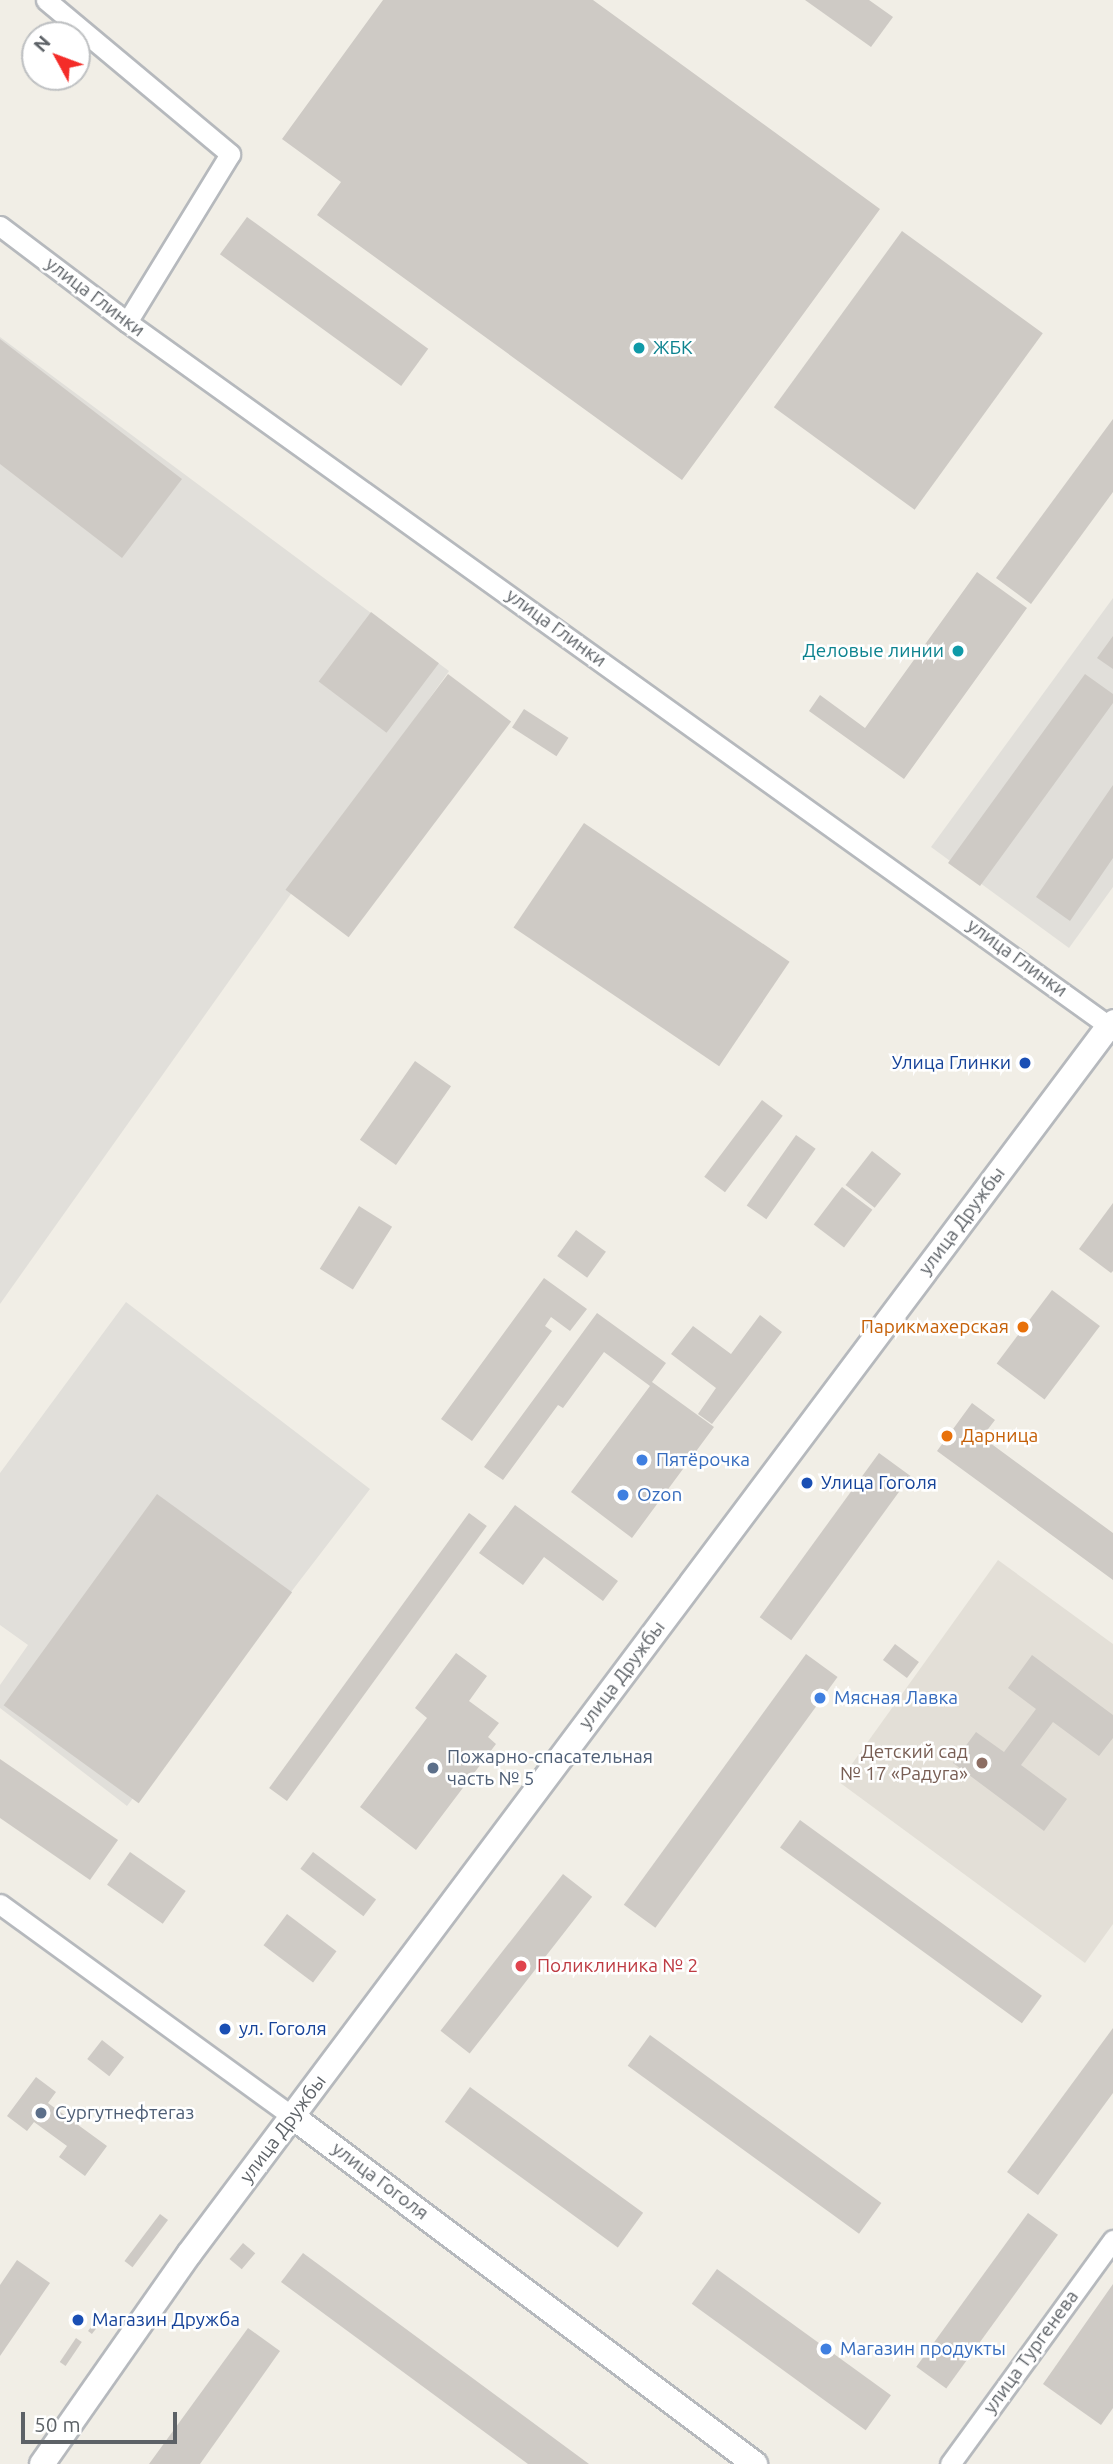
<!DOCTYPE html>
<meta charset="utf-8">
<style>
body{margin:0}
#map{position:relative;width:1113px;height:2464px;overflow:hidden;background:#f1eee6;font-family:Ubuntu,sans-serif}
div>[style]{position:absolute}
.industrial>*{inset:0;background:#e1dfda}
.education>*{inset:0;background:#e3dfd7}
.building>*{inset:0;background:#cecac5;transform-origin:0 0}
.roads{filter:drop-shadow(2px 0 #b6b9bd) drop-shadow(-2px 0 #b6b9bd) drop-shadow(0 2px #b6b9bd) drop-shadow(0 -2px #b6b9bd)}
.minor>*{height:19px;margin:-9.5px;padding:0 9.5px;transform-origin:9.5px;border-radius:9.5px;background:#fff}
.tertiary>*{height:24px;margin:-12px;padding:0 12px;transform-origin:12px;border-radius:12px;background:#fff}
.dots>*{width:19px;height:19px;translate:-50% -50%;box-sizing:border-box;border:4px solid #fff;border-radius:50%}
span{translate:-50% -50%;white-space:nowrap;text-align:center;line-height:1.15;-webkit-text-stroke:5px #fff;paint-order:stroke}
.street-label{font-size:19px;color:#5d6267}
.culture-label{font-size:19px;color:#0d838f}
.left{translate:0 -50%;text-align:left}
.right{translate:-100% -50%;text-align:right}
.transit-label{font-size:19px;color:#164399}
.food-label{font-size:19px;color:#c56008}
.shop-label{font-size:19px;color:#366cbe}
.education-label{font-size:19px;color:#785e54}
.service-label{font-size:19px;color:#4e5e75}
.health-label{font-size:19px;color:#be3a42}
.north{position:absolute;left:21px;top:21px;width:70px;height:70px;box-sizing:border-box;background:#fff;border:2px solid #bec0c2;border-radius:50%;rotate:311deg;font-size:19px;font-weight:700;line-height:28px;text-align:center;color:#5d6267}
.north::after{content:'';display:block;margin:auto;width:24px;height:32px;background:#f42c28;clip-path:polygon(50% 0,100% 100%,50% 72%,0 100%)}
.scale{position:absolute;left:21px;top:2412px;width:156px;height:32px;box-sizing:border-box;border:4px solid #5d6267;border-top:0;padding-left:9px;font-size:21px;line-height:24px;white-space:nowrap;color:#5d6267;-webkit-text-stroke:5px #fff;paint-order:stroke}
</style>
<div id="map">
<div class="industrial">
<i style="clip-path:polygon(0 337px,449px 671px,0 1304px)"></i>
<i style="clip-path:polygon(1113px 598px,1113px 887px,1069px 948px,931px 847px)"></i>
<i style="clip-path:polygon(126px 1302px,370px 1489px,127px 1806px,0 1708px,0 1685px,28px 1645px,0 1625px,0 1473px)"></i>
</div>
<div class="education">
<i style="clip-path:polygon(998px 1560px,1113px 1644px,1113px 1924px,1085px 1963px,839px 1782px)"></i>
</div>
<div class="building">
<i style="clip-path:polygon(383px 0,593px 0,880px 209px,682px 480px,317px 215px,341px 182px,282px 139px)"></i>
<i style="clip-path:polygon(805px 0,869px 0,893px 17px,871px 47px)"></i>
<i style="left:247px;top:217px;width:224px;height:46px;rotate:36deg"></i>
<i style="left:902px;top:231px;width:174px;height:218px;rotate:36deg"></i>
<i style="clip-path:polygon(0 339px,182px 479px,122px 558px,0 464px)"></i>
<i style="clip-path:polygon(1113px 419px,1113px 492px,1031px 604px,996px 578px)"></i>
<i style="clip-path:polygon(977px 572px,1027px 608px,904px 779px,809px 711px,820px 695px,865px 728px)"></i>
<i style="left:371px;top:612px;width:85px;height:87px;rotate:37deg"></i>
<i style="clip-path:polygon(1113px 636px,1113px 669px,1097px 658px)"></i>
<i style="left:448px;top:674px;width:79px;height:270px;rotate:37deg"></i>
<i style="clip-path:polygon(1085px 674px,1113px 694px,1113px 703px,980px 886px,948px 863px)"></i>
<i style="left:524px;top:709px;width:53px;height:22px;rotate:33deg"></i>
<i style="clip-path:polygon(1113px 785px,1113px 858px,1070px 921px,1036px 897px)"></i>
<i style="left:584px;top:823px;width:248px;height:126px;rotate:34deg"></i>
<i style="left:415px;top:1061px;width:44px;height:96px;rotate:35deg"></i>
<i style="left:762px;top:1100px;width:26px;height:96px;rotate:37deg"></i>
<i style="left:796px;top:1135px;width:24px;height:86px;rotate:35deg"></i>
<i style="left:872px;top:1151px;width:37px;height:43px;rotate:38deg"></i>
<i style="left:842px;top:1187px;width:38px;height:47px;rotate:37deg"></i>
<i style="clip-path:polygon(1113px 1203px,1113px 1271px,1111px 1273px,1079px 1249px)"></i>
<i style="left:359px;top:1206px;width:39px;height:74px;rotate:32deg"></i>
<i style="left:576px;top:1230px;width:37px;height:32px;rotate:36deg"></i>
<i style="clip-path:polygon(544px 1278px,587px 1309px,570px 1331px,551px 1317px,545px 1326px,552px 1331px,472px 1441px,441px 1419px)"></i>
<i style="left:1052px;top:1290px;width:60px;height:92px;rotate:37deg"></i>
<i style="clip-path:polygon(597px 1313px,666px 1363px,652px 1382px,714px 1427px,632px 1538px,571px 1492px,650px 1386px,604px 1352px,563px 1408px,558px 1405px,503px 1480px,484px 1467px)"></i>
<i style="clip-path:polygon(760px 1315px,782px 1332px,712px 1424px,698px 1414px,716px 1388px,671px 1354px,693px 1326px,731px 1354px)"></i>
<i style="clip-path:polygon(972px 1403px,995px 1420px,982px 1437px,1113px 1533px,1113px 1580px,937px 1451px)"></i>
<i style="left:879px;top:1453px;width:39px;height:203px;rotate:36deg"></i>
<i style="left:157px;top:1494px;width:167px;height:261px;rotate:36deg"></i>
<i style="clip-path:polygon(515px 1505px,618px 1581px,603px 1601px,544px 1557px,523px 1585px,479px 1553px)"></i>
<i style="left:469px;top:1513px;width:22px;height:340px;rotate:36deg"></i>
<i style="left:895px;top:1644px;width:30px;height:20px;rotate:37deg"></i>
<i style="clip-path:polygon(456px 1653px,487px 1676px,469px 1701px,499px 1723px,488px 1737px,496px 1744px,416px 1850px,360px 1807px,427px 1718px,415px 1708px)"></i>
<i style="left:806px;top:1654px;width:39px;height:310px;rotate:36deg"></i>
<i style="clip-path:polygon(1032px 1655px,1113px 1715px,1113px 1738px,1099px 1756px,1053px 1722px,1021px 1765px,1067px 1799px,1044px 1831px,953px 1763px,976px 1732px,1004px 1752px,1036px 1709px,1008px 1688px)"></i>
<i style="clip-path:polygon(0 1759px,118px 1840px,90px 1880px,0 1818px)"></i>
<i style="left:800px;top:1820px;width:299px;height:34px;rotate:36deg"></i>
<i style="left:130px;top:1852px;width:68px;height:40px;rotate:35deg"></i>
<i style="left:313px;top:1852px;width:79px;height:21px;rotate:37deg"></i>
<i style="left:563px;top:1874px;width:37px;height:199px;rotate:38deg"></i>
<i style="left:287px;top:1914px;width:62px;height:39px;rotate:37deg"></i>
<i style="clip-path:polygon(1113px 2028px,1113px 2093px,1038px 2195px,1007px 2172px)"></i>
<i style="left:650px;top:2035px;width:286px;height:38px;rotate:36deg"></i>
<i style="left:102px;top:2040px;width:28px;height:24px;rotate:38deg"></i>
<i style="clip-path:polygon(36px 2077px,56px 2092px,48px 2103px,107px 2146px,85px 2176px,59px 2157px,67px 2146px,34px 2122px,27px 2131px,7px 2116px)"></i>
<i style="left:470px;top:2087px;width:214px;height:43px;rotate:36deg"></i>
<i style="left:1028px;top:2213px;width:37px;height:190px;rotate:36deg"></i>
<i style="left:160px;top:2214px;width:10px;height:59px;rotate:37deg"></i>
<i style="left:243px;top:2243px;width:16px;height:21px;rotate:40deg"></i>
<i style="clip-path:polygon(303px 2253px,589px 2464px,528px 2464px,281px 2282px)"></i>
<i style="clip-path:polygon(17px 2260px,50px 2283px,0 2356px,0 2285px)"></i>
<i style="left:717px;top:2269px;width:215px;height:43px;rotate:36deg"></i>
<i style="clip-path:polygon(1113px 2284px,1113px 2408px,1101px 2425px,1043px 2384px)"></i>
<i style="left:97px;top:2319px;width:5px;height:15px;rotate:37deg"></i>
<i style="clip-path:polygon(248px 2328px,280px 2351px,200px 2464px,149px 2464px)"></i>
<i style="left:76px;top:2338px;width:7px;height:29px;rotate:34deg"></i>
</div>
<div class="roads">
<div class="minor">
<i style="left:46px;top:0;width:240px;rotate:39.9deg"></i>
<i style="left:230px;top:154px;width:197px;rotate:121.5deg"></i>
<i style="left:0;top:226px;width:159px;rotate:37.1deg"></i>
<i style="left:127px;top:322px;width:1208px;rotate:35.64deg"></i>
<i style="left:1109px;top:1026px;width:8px;rotate:-60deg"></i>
<i style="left:0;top:1904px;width:362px;rotate:36deg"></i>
<i style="left:950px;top:2464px;width:277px;rotate:-54deg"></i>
</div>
<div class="tertiary">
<i style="left:293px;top:2117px;width:578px;rotate:36.91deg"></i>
<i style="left:42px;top:2464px;width:256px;rotate:-55deg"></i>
<i style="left:189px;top:2254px;width:1534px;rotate:-53.16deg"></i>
<i style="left:1109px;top:1026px;width:5px;rotate:37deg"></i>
</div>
</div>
<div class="dots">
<i style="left:639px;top:348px;background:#0f9aa8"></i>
<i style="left:958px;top:651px;background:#0f9aa8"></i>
<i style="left:1025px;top:1063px;background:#1a4fb4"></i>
<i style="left:1023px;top:1327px;background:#e8710a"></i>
<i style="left:947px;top:1436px;background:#e8710a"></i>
<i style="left:642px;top:1460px;background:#3f7fe0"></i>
<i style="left:807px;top:1483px;background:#1a4fb4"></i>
<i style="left:623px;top:1495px;background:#3f7fe0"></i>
<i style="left:820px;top:1698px;background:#3f7fe0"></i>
<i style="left:982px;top:1763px;background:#8d6e63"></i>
<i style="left:433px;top:1768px;background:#5c6f8a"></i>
<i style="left:521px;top:1966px;background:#e0444e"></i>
<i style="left:225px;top:2029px;background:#1a4fb4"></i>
<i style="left:41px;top:2113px;background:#5c6f8a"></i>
<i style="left:78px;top:2320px;background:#1a4fb4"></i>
<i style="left:826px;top:2349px;background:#3f7fe0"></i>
</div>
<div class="street-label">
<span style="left:95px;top:297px;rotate:37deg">улица Глинки</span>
<span style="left:556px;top:628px;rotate:36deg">улица Глинки</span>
<span style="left:1017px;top:958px;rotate:36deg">улица Глинки</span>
<span style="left:962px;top:1221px;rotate:-53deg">улица Дружбы</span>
<span style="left:622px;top:1675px;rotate:-53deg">улица Дружбы</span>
<span style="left:283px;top:2129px;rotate:-53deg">улица Дружбы</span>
<span style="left:380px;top:2181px;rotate:37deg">улица Гоголя</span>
<span style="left:1031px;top:2352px;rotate:-54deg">улица Тургенева</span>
</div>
<div class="culture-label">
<span class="left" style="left:653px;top:348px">ЖБК</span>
<span class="right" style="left:944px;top:651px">Деловые линии</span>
</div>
<div class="transit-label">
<span class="right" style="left:1011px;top:1063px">Улица Глинки</span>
<span class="left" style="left:821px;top:1483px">Улица Гоголя</span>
<span class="left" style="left:239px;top:2029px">ул. Гоголя</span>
<span class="left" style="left:92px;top:2320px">Магазин Дружба</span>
</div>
<div class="food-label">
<span class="right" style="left:1009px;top:1327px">Парикмахерская</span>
<span class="left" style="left:961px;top:1436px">Дарница</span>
</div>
<div class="shop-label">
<span class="left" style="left:656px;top:1460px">Пятёрочка</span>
<span class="left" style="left:637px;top:1495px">Ozon</span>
<span class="left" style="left:834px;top:1698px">Мясная Лавка</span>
<span class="left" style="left:840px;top:2349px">Магазин продукты</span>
</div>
<div class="education-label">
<span class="right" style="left:968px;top:1763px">Детский сад<br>№ 17 «Радуга»</span>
</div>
<div class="service-label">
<span class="left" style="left:447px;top:1768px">Пожарно-спасательная<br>часть № 5</span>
<span class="left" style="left:55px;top:2113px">Сургутнефтегаз</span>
</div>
<div class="health-label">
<span class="left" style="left:537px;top:1966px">Поликлиника № 2</span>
</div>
<div class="north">N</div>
<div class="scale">50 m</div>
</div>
